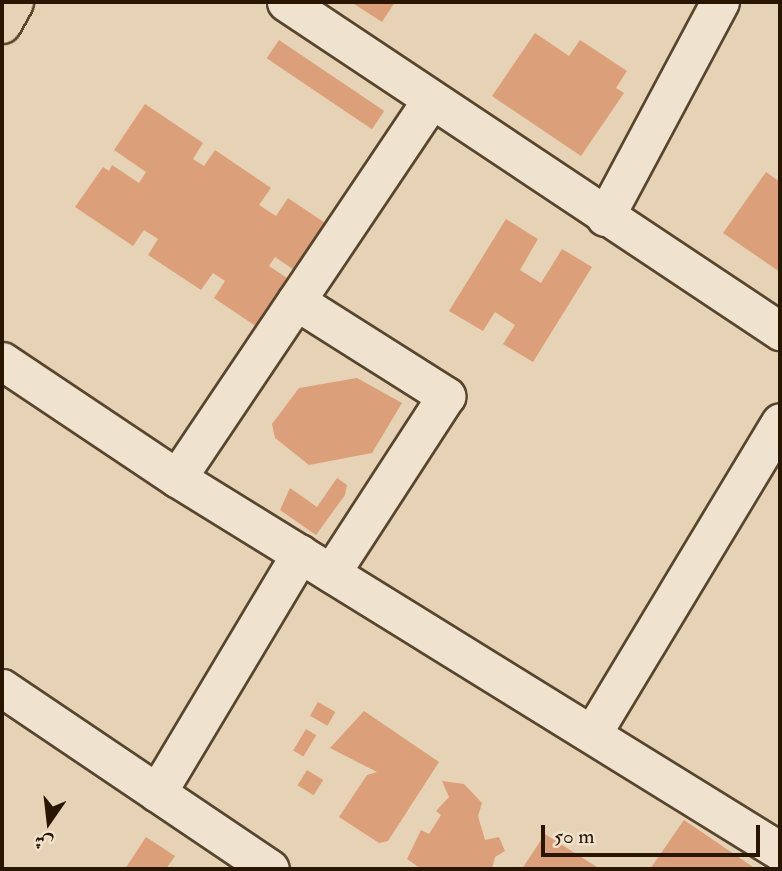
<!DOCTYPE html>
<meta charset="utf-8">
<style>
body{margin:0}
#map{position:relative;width:782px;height:871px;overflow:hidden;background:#e6d2b4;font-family:"IM FELL Double Pica",Amiri,serif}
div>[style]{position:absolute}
.building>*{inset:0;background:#dba079;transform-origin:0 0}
.roads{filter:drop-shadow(2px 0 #58452e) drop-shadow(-2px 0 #58452e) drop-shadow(0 2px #58452e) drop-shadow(0 -2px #58452e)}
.minor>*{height:37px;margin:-18.5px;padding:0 18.5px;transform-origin:18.5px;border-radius:18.5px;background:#efe2ce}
.major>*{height:38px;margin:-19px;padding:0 19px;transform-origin:19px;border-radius:19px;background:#e6d2b4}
span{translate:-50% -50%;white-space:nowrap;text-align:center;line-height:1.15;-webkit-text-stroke:5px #efe2ce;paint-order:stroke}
.frame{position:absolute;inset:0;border:4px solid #281601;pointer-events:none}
.north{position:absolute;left:14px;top:787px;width:70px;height:70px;-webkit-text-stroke:5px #efe2ce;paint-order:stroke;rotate:194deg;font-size:19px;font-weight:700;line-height:28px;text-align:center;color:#281601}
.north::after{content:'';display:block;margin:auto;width:24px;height:32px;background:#281601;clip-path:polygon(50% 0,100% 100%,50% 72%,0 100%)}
.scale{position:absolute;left:541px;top:825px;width:219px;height:32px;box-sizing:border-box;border:4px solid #281601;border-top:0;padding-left:9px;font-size:21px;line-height:24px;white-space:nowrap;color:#281601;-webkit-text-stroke:5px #efe2ce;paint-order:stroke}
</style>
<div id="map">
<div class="building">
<i style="clip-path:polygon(351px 2px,395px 2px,382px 22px)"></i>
<i style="clip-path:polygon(535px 33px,569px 56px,580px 40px,627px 71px,616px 88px,624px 93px,581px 156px,492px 96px)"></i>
<i style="left:279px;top:40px;width:127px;height:22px;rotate:34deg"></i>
<i style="clip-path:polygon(145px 104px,203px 143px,193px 159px,204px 166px,215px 150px,271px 188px,259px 205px,276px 216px,288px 198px,340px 233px,303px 276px,275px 257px,269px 266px,296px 284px,269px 335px,214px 298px,225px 281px,213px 273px,201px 290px,148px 255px,158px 239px,144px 230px,133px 246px,75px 207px,103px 167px,109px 171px,112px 165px,139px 183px,146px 172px,114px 150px)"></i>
<i style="clip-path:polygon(766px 172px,780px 182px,780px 272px,723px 233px)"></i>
<i style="clip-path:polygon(506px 219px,538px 239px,520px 270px,541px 283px,562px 249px,592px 267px,533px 362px,503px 344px,515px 325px,495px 312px,483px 331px,449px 311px)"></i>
<i style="clip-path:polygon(357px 378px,402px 403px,372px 453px,309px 465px,275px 438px,272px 424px,299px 388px)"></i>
<i style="clip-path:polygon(337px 478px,347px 485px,345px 495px,316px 535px,280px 510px,290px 488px,317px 507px)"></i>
<i style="left:318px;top:702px;width:20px;height:16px;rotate:30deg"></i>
<i style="clip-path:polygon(364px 711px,439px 762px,388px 841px,379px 843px,339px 817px,367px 775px,377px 772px,330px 748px)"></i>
<i style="left:306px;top:729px;width:12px;height:25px;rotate:31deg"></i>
<i style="left:307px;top:770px;width:19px;height:18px;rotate:32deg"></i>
<i style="clip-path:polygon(442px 781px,464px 784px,482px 803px,478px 816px,485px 840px,499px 837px,505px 851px,495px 857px,492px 869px,421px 869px,407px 859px,421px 830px,429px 834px,441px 815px,436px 811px,449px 797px)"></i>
<i style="clip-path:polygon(684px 820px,753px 867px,752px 869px,650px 869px)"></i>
<i style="clip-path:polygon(545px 834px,600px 869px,522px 869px)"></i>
<i style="clip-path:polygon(146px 837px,175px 856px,166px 869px,125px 869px)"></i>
</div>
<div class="roads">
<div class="minor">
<i style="left:286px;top:2px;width:594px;rotate:33.66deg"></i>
<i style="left:605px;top:217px;width:244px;rotate:-61.9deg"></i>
<i style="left:296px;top:301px;width:178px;rotate:32.3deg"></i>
<i style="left:446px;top:396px;width:211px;rotate:123deg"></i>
<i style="left:2px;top:361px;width:211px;rotate:33.8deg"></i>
<i style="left:177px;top:478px;width:709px;rotate:31.74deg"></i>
<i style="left:177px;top:478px;width:454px;rotate:-56.1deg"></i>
<i style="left:2px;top:688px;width:323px;rotate:34deg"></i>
<i style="left:592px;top:734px;width:364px;rotate:-58.9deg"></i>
<i style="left:157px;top:793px;width:279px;rotate:-59.1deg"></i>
</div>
<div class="major">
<i style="left:2px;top:24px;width:25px;rotate:-61deg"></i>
</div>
</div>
<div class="frame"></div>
<div class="north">ش</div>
<div class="scale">50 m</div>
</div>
